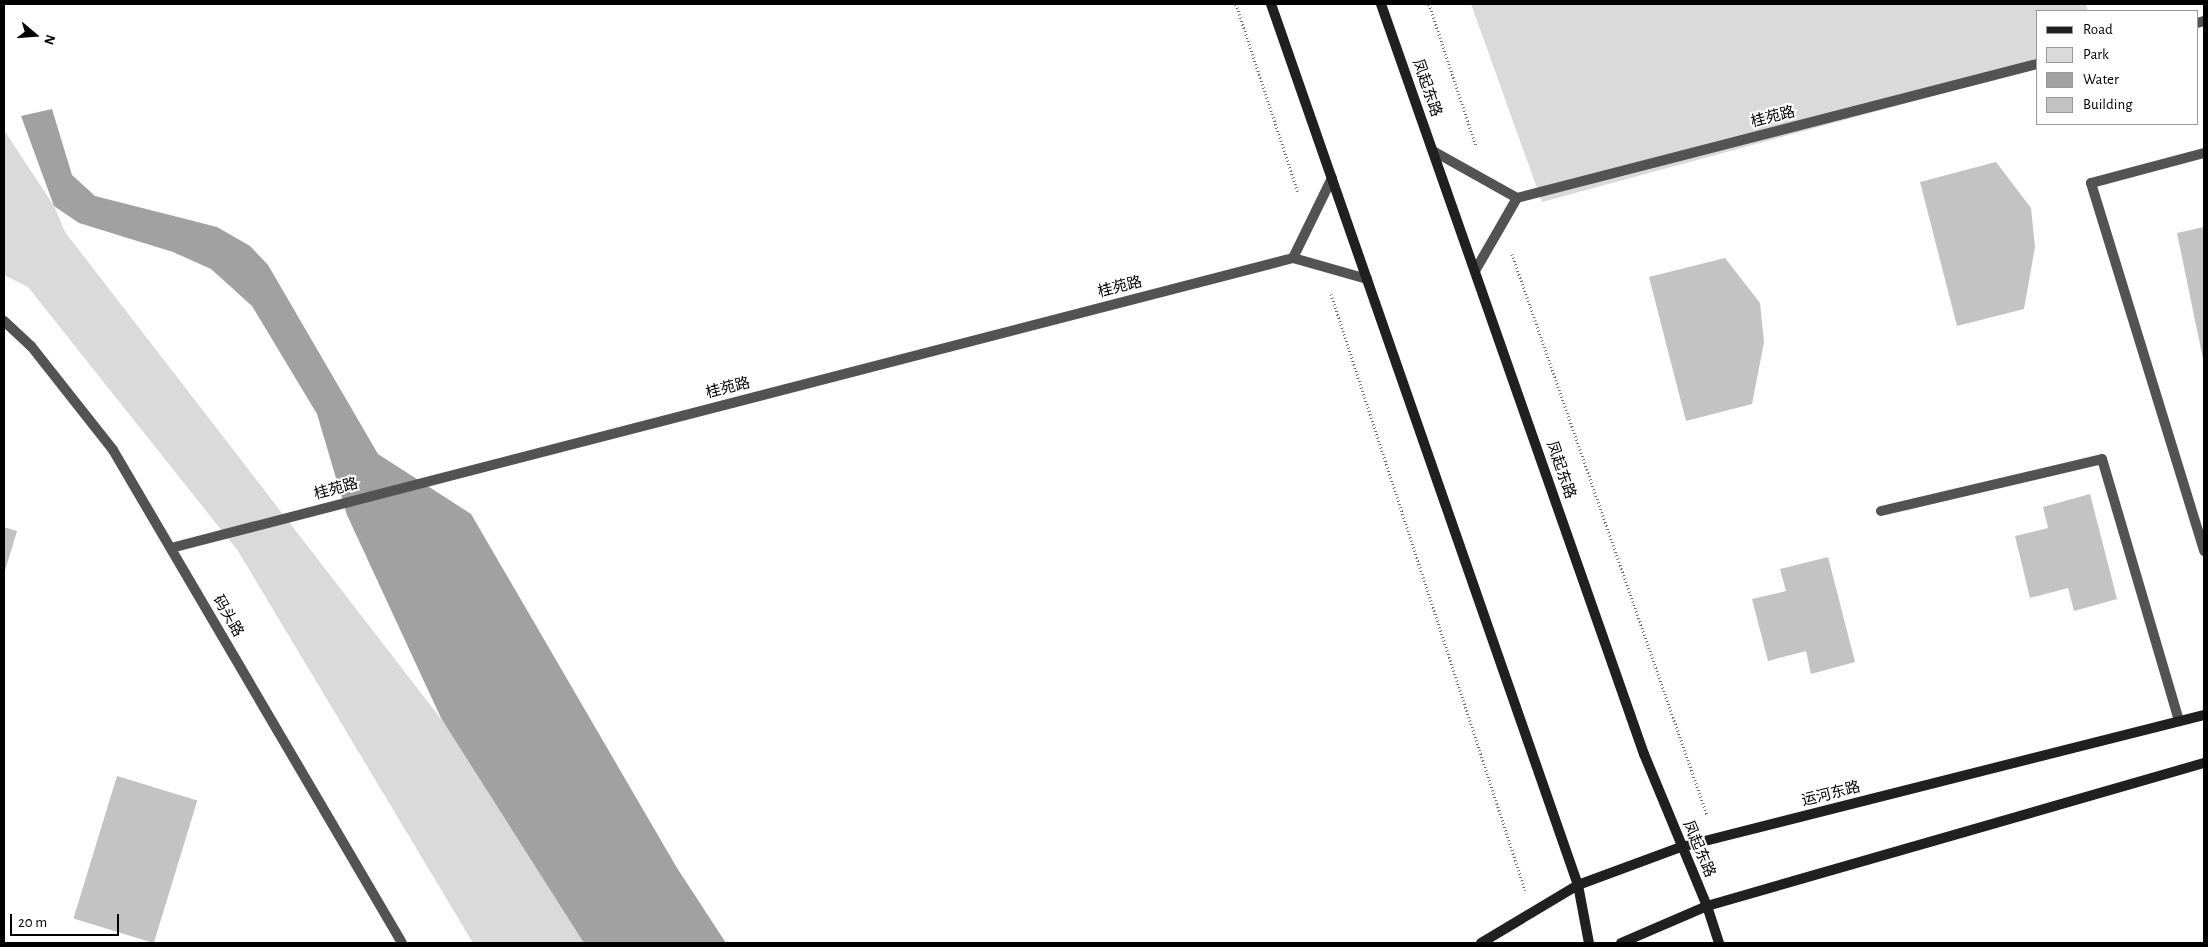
<!DOCTYPE html>
<meta charset="utf-8">
<style>
body{margin:0}
#map{position:relative;width:2208px;height:947px;overflow:hidden;background:#fff;font-family:"Alegreya Sans","Noto Sans SC",sans-serif}
div>[style]{position:absolute}
.green>*{inset:0;background:#dadada}
.water>*{inset:0;background:#a1a1a1}
.building>*{inset:0;background:#c3c3c3;transform-origin:0 0}
.path>*{height:3px;margin-top:-1.5px;transform-origin:0;background:repeating-linear-gradient(90deg,#757575 0 1px,transparent 0 3.5px)}
.minor>*{height:10px;margin:-5px;padding:0 5px;transform-origin:5px;border-radius:5px;background:#535353}
.secondary>*{height:10px;margin:-5px;padding:0 5px;transform-origin:5px;border-radius:5px;background:#202020}
span{translate:-50% -50%;white-space:nowrap;text-align:center;line-height:1.15;-webkit-text-stroke:4px #fff;paint-order:stroke}
.street-label{font-size:15px;color:#000}
.frame{position:absolute;inset:0;border:5px solid #000;pointer-events:none}
.legend{position:absolute;left:2036px;top:10px;width:162px;height:115px;box-sizing:border-box;background:#fff;border:1px solid #999;margin:0;padding:6px 9px;list-style:none;font-size:15px;color:#000}
.legend li{display:flex;align-items:center;gap:10px;height:25px}
.legend b{width:25px;border:1px solid #999}
.north{position:absolute;left:10px;top:10px;width:50px;height:50px;-webkit-text-stroke:4px #fff;paint-order:stroke;rotate:108deg;font-size:14px;font-weight:700;line-height:20px;text-align:center;color:#000}
.north::after{content:'';display:block;margin:auto;width:18px;height:22px;background:#000;clip-path:polygon(50% 0,100% 100%,50% 72%,0 100%)}
.scale{position:absolute;left:10px;top:914px;width:109px;height:22px;box-sizing:border-box;border:2px solid #000;border-top:0;padding-left:6px;font-size:15px;line-height:18px;white-space:nowrap;color:#000;-webkit-text-stroke:4px #fff;paint-order:stroke}
</style>
<div id="map">
<div class="green">
<i style="clip-path:polygon(1471px 4px,2086px 4px,2088px 11px,2037px 11px,2037px 68px,1542px 202px)"></i>
<i style="clip-path:polygon(4px 130px,54px 206px,65px 232px,509px 807px,588px 943px,473px 943px,238px 551px,28px 287px,4px 275px)"></i>
</div>
<div class="water">
<i style="clip-path:polygon(52px 109px,72px 175px,95px 196px,217px 227px,250px 246px,268px 265px,378px 454px,471px 514px,677px 868px,726px 943px,584px 943px,441px 718px,347px 515px,317px 414px,252px 306px,211px 269px,173px 252px,79px 223px,54px 206px,21px 116px)"></i>
</div>
<div class="building">
<i style="clip-path:polygon(1996px 162px,2031px 208px,2035px 247px,2024px 309px,1957px 326px,1920px 182px)"></i>
<i style="clip-path:polygon(2204px 227px,2204px 359px,2203px 359px,2177px 233px)"></i>
<i style="clip-path:polygon(1725px 258px,1760px 303px,1764px 342px,1752px 404px,1686px 421px,1649px 277px)"></i>
<i style="clip-path:polygon(2090px 494px,2117px 599px,2074px 611px,2068px 588px,2030px 598px,2015px 536px,2048px 528px,2043px 507px)"></i>
<i style="clip-path:polygon(4px 527px,17px 531px,4px 574px)"></i>
<i style="clip-path:polygon(1828px 557px,1855px 662px,1811px 674px,1806px 651px,1768px 661px,1752px 599px,1786px 591px,1780px 569px)"></i>
<i style="left:117px;top:776px;width:84px;height:149px;rotate:17deg"></i>
</div>
<div class="path">
<i style="left:1236px;top:4px;width:199px;rotate:71.8deg"></i>
<i style="left:1429px;top:4px;width:150px;rotate:71.7deg"></i>
<i style="left:1512px;top:254px;width:594px;rotate:70.83deg"></i>
<i style="left:1331px;top:294px;width:627px;rotate:71.97deg"></i>
</div>
<div class="minor">
<i style="left:2197px;top:23px;width:7px;rotate:-16deg"></i>
<i style="left:1433px;top:151px;width:96px;rotate:29.2deg"></i>
<i style="left:1517px;top:198px;width:537px;rotate:-14.45deg"></i>
<i style="left:2204px;top:153px;width:117px;rotate:165.1deg"></i>
<i style="left:2091px;top:183px;width:385px;rotate:72.9deg"></i>
<i style="left:1293px;top:258px;width:89px;rotate:-64deg"></i>
<i style="left:1475px;top:271px;width:84px;rotate:-60.1deg"></i>
<i style="left:4px;top:321px;width:37px;rotate:43deg"></i>
<i style="left:31px;top:346px;width:132px;rotate:51.7deg"></i>
<i style="left:113px;top:450px;width:571px;rotate:59.62deg"></i>
<i style="left:1881px;top:511px;width:227px;rotate:-13.2deg"></i>
<i style="left:2102px;top:459px;width:273px;rotate:73.6deg"></i>
<i style="left:171px;top:548px;width:1159px;rotate:-14.49deg"></i>
<i style="left:1293px;top:258px;width:77px;rotate:15.8deg"></i>
</div>
<div class="secondary">
<i style="left:1271px;top:4px;width:933px;rotate:70.79deg"></i>
<i style="left:1578px;top:885px;width:59px;rotate:79.3deg"></i>
<i style="left:1381px;top:4px;width:795px;rotate:70.68deg"></i>
<i style="left:1644px;top:754px;width:165px;rotate:67.5deg"></i>
<i style="left:1707px;top:906px;width:39px;rotate:72deg"></i>
<i style="left:1481px;top:943px;width:113px;rotate:-30.9deg"></i>
<i style="left:1578px;top:885px;width:110px;rotate:-20.3deg"></i>
<i style="left:1681px;top:847px;width:539px;rotate:-14.17deg"></i>
<i style="left:1621px;top:943px;width:94px;rotate:-23.3deg"></i>
<i style="left:1707px;top:906px;width:517px;rotate:-16.05deg"></i>
</div>
<div class="street-label">
<span style="left:1427px;top:88px;rotate:71deg">凤起东路</span>
<span style="left:1773px;top:117px;rotate:-14deg">桂苑路</span>
<span style="left:1120px;top:287px;rotate:-14deg">桂苑路</span>
<span style="left:728px;top:388px;rotate:-14deg">桂苑路</span>
<span style="left:1561px;top:470px;rotate:71deg">凤起东路</span>
<span style="left:336px;top:489px;rotate:-15deg">桂苑路</span>
<span style="left:228px;top:616px;rotate:60deg">码头路</span>
<span style="left:1831px;top:794px;rotate:-14deg">运河东路</span>
<span style="left:1699px;top:849px;rotate:67deg">凤起东路</span>
</div>
<div class="frame"></div>
<ul class="legend">
<li><b style="height:6px;background:#202020"></b>Road</li>
<li><b style="height:14px;background:#dadada"></b>Park</li>
<li><b style="height:14px;background:#a1a1a1"></b>Water</li>
<li><b style="height:14px;background:#c3c3c3"></b>Building</li>
</ul>
<div class="north">N</div>
<div class="scale">20 m</div>
</div>
